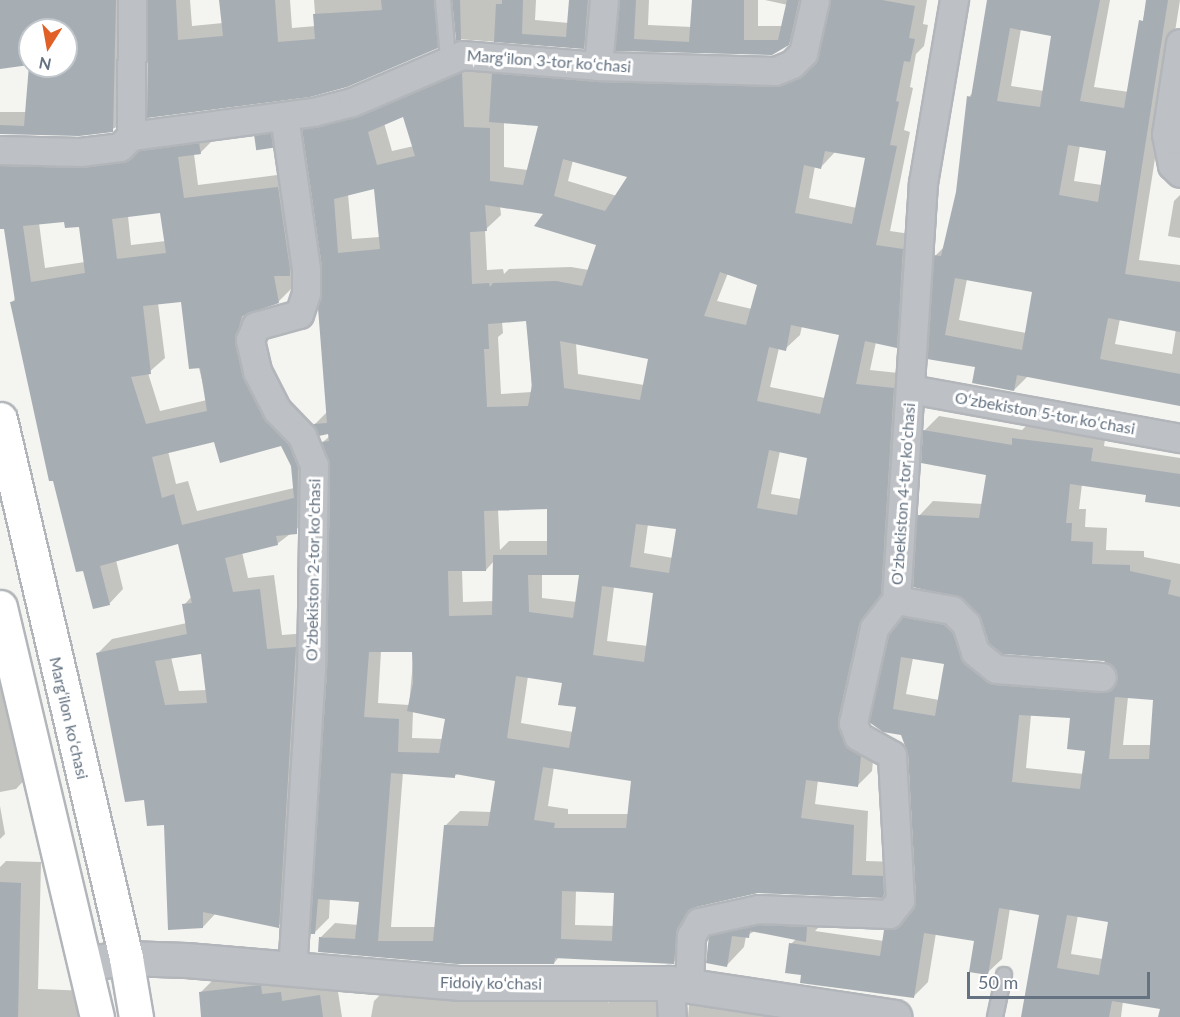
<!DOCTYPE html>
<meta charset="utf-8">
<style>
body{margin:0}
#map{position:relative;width:1180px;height:1017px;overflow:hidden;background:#f4f4f0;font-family:Lato,sans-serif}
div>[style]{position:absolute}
.shadow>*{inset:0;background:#0003}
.building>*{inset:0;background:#a6adb3;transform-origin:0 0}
.roads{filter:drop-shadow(2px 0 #b2b6ba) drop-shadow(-2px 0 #b2b6ba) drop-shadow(0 2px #b2b6ba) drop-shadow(0 -2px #b2b6ba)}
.service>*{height:14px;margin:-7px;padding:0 7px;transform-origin:7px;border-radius:7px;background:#bdc0c4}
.minor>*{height:27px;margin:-13.5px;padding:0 13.5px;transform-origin:13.5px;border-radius:13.5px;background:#bdc0c4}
.tertiary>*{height:33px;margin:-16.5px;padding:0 16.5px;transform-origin:16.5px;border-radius:16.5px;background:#bdc0c4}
.primary>*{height:33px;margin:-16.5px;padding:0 16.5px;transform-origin:16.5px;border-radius:16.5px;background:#fff}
span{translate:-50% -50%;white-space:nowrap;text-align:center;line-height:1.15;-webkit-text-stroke:6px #fff;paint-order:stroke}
.street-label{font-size:16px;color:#647281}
.north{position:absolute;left:18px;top:18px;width:60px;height:60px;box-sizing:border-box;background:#fff;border:2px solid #c1c7cd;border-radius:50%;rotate:191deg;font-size:16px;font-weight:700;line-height:24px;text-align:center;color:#647281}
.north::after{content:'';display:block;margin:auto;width:21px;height:27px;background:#e06025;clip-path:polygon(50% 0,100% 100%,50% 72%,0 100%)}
.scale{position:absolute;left:967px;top:972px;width:183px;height:27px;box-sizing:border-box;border:3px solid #647281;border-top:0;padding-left:8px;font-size:18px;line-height:21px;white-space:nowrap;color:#647281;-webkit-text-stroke:4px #fff;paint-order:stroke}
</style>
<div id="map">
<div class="shadow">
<i style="clip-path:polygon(evenodd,0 0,130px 0,129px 113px,115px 128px,79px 135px,0 133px,0 143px,215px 138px,200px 153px,194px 154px,198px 185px,293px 173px,304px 260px,291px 274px,293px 287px,278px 302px,253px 311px,249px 327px,303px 430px,311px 518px,277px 544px,242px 552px,248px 578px,274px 575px,282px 635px,309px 633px,293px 912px,278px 926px,216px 913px,203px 927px,166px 823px,146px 798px,97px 654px,112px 639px,187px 623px,184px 605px,192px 596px,179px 542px,116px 560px,123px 589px,109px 604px,11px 303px,16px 298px,5px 227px,0 225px,0 112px,27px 112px,31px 66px,66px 66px,66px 30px,30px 30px,30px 63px,0 68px,0 0,161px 211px,166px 241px,131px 245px,128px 216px,161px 211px,0 0,65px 220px,80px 225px,85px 262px,45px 268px,39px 223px,65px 220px,0 0,182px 300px,207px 400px,160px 411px,148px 373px,165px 358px,158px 303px,182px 300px,0 0,215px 440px,282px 445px,293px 466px,294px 488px,197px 511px,188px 481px,176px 484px,168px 451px,215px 440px,0 0,203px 652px,207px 690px,179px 691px,171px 657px,203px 652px)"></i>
<i style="clip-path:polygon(149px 0,190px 0,192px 26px,223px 23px,222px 0,290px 0,292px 28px,316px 26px,314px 0,449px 0,452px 32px,437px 47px,148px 116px)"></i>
<i style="clip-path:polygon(453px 0,536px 0,535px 20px,569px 23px,571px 0,601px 0,598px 33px,583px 48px,457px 39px)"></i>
<i style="clip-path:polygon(621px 0,649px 0,648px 25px,692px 27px,693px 0,758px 0,758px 26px,783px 26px,788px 5px,765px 0,810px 0,803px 29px,788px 44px,617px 49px)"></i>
<i style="clip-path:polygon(evenodd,831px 0,927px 0,923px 24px,928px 25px,924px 46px,916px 54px,910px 87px,913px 88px,904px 130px,910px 132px,890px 231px,917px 235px,911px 331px,896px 346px,876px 342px,870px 370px,908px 374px,895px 578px,873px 609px,852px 704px,875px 741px,872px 771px,858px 785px,818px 780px,815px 804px,868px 811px,866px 861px,897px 862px,896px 882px,881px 896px,758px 892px,695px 905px,688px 947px,674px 962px,559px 957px,554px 963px,321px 937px,335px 923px,358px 925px,360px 901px,330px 898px,329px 918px,314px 933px,328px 669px,331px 465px,323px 442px,331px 435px,314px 425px,328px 411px,323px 266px,303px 130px,318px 115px,480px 57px,796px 72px,820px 58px,831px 0,404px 115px,414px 146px,392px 151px,384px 123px,404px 115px,831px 0,504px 122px,539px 124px,528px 170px,504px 167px,504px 122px,831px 0,835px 152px,867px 157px,857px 208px,809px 198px,815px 166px,821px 167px,835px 152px,831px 0,573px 160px,629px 176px,617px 196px,568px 181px,573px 160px,831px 0,376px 187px,380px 237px,352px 239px,348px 194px,376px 187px,831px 0,500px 206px,546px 213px,598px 244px,589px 270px,571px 267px,509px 269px,504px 274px,503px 269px,487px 270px,485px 230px,501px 215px,500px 206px,831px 0,728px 273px,759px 284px,752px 309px,717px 301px,728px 273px,831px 0,527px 320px,532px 392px,501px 394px,498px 337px,503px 333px,502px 322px,527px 320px,831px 0,802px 326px,841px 334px,825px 398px,770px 387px,779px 348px,785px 349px,800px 335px,802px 326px,831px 0,576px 343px,649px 358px,644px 385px,578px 374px,576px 343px,831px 0,780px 451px,809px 456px,801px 499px,771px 494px,780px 451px,831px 0,549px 507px,549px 541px,509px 541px,500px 550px,498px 509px,549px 507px,831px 0,648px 524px,678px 528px,673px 558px,644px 553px,648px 524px,831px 0,494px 561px,494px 601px,463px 602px,462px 570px,486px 570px,494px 561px,831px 0,581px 573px,577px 602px,542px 598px,542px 574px,581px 573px,831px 0,614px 587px,655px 592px,648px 646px,607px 641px,614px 587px,831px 0,381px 651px,414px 651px,409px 705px,378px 703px,381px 651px,831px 0,528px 676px,563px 682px,578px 706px,573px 732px,521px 723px,528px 676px,831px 0,413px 711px,447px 718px,443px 739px,412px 738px,413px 711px,831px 0,554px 767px,632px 780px,629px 814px,568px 814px,568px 809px,548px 806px,554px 767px,831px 0,403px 772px,454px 777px,458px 773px,497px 780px,492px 812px,460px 811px,446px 825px,436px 927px,391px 927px,403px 772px,831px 0,576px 890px,615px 891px,614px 926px,575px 925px,576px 890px)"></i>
<i style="clip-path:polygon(evenodd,989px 0,1110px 0,1094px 87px,1129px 92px,1147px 0,1180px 0,1139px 260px,1180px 265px,1180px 404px,1028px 376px,1014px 390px,976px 366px,929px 357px,936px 255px,945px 246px,958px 193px,969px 97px,974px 91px,989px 0,1021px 29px,1053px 35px,1044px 91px,1011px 86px,1021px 29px,989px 0,1080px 145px,1108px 150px,1102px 185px,1074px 181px,1080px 145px,989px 0,967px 279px,1034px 291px,1026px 333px,959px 320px,967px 279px,989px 0,1120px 319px,1176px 329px,1172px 354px,1115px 344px,1120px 319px)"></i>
<i style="clip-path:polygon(276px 129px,278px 141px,272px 147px,255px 136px,261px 131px)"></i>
<i style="clip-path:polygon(1180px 195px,1180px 238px,1168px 236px,1174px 201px)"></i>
<i style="clip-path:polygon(evenodd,939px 416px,1022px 430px,1028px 424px,1106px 433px,1104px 446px,1180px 458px,1180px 506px,1147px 494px,1082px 484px,1079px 509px,1086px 509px,1085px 527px,1107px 528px,1106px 550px,1144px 551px,1144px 557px,1180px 564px,1180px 1017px,1160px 1017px,1161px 1007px,1123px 1001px,1121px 1017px,1023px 1017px,1040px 913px,1010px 908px,1002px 959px,987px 973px,975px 940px,936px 933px,928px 982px,913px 997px,803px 974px,791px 944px,796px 939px,755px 931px,746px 936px,744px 947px,727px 965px,711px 937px,729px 919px,823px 923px,815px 931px,884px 941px,886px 930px,910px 912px,917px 900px,909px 753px,902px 734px,884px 730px,904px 618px,919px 603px,959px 611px,979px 649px,1009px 671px,1119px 678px,1117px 669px,1104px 660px,982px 618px,919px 516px,933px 501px,983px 504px,987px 473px,924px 431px,939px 416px,913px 658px,945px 663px,939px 700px,906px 694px,913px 658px,939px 416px,1128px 697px,1155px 699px,1152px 745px,1123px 745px,1128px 697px,939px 416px,1031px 715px,1072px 717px,1087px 750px,1084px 774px,1026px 768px,1031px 715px,939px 416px,1078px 915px,1110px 921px,1103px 959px,1071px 954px,1078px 915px)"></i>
<i style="clip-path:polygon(0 656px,31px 773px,16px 789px,0 792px)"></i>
<i style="clip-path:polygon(0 806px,5px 834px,0 839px)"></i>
<i style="clip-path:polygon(6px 861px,41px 862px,38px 989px,90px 991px,96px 1017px,0 1017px,0 867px)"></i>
<i style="clip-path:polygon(217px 976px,336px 979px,342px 1017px,203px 1017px,200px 993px)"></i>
<i style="clip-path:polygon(389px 986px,609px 999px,608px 1003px,614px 997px,671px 1000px,674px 1011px,687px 1017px,371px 1017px,374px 1001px)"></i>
<i style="clip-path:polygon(704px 990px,857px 1017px,688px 1017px,689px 1005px)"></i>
</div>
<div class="building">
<i style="clip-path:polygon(evenodd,0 0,116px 0,113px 132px,79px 136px,0 134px,0 125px,24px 126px,29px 65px,0 69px,0 0,30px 30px,66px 30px,66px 66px,30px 66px,30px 30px)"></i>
<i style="clip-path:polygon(148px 0,176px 0,178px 40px,223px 36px,219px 0,275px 0,278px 42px,315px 39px,313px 14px,382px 10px,381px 0,434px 0,438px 48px,347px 87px,310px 97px,147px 118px)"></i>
<i style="clip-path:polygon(452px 0,460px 0,461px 40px,456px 41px)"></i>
<i style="clip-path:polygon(502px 0,523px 0,522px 34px,566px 37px,569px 0,588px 0,584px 49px,494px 42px,496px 4px,502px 4px)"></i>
<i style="clip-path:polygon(620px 0,636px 0,634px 39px,689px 42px,692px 0,744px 0,744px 40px,778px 40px,787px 0,799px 0,789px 45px,772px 55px,615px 51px)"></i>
<i style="clip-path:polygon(evenodd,830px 0,882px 0,915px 6px,909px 38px,915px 39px,910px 62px,904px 61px,896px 101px,899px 102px,890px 145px,897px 146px,876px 245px,903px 249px,897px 348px,865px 341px,856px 384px,894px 388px,881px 594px,859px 625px,838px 720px,844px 742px,861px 756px,858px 787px,806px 780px,801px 818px,854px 825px,852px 875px,883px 876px,884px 895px,882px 898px,758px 893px,696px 907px,686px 914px,677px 929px,674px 964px,555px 958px,554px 964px,457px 964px,318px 952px,319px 937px,355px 939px,359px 902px,318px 899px,315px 934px,310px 934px,327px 669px,330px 465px,321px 442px,329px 441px,328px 434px,319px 436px,313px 424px,327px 423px,318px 308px,322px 268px,302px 129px,358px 117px,462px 72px,464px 127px,490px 128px,490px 181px,523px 185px,538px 126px,489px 122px,492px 73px,598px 82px,781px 86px,798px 78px,815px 64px,830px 0,403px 117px,415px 156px,377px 165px,368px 132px,403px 117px,830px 0,825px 151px,865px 158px,852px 224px,795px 213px,804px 165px,821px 169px,825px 151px,830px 0,563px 159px,627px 177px,605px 211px,554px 196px,563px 159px,830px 0,374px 189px,380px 249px,338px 253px,334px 199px,374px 189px,830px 0,485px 205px,543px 214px,534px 226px,596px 245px,582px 286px,556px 281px,493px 283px,490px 287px,489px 283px,472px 284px,470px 232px,487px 231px,485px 205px,830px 0,720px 272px,757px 285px,746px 325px,704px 316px,720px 272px,830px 0,526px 321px,532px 385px,528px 406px,487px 407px,484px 349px,489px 349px,488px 324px,526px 321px,830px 0,791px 325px,839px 335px,820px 414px,757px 401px,769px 347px,786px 351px,791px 325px,830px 0,560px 341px,648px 359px,640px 400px,564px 388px,560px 341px,830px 0,769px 450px,807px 458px,797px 515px,757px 508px,769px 450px,830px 0,547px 509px,547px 555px,493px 555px,492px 615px,449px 616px,448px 571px,486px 571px,484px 511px,547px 509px,830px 0,636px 524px,676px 529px,669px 573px,630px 567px,636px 524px,830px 0,528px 575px,579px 575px,573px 618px,529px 612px,528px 575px,830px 0,602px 586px,653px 593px,644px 662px,593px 655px,602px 586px,830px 0,369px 652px,412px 652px,413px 683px,407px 711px,445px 719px,439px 753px,398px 752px,399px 719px,364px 717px,369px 652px,830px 0,516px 676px,562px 683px,558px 705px,576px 707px,569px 748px,507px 738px,516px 676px,830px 0,543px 767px,631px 781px,626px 828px,554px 828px,555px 823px,534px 820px,543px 767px,830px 0,391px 773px,455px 778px,455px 774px,495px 781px,488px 826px,444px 825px,433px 941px,378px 941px,391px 773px,830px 0,562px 891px,614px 893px,612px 941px,561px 939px,562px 891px)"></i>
<i style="clip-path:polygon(evenodd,987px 0,1100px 0,1080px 101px,1124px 108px,1139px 20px,1143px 21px,1146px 0,1168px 0,1125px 274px,1180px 282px,1180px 332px,1108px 318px,1100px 359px,1180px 374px,1180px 406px,1017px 375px,1014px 391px,972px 383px,975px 367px,927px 359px,934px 255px,941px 256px,956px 192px,967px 96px,971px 97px,987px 0,1010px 28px,1051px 36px,1040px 107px,997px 101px,1010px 28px,987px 0,1068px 145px,1106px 151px,1098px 202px,1059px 195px,1068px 145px,987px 0,955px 278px,1032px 292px,1022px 350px,945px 335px,955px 278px)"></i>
<i style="left:271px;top:133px;width:15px;height:17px;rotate:82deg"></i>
<i style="clip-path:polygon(evenodd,199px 143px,201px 154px,178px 157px,184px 198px,278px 187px,290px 269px,290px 276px,274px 276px,279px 303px,242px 316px,235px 343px,243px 378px,263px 417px,289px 445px,298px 468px,297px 534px,276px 536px,278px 545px,225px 558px,233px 592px,260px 589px,267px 649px,296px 647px,279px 928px,203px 912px,203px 928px,168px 930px,164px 825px,147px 826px,144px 800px,125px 802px,96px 653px,187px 634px,182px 604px,192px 603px,178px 544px,100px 566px,110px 605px,93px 609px,83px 571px,76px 572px,53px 481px,49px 481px,10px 302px,15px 301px,4px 229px,0 229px,0 166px,82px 168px,123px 162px,138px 151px,199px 143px,160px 213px,166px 253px,117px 259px,112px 219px,160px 213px,199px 143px,64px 222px,65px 228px,79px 227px,85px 273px,31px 282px,23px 226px,64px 222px,199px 143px,181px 302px,189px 369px,200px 368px,207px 411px,146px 424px,131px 377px,151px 374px,143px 306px,181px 302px,199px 143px,214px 442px,220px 463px,281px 446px,291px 466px,294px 498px,182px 525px,174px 494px,162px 498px,152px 457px,214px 442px,199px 143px,201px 654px,207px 703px,165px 705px,155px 661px,201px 654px)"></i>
<i style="clip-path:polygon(evenodd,923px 430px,1012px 445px,1012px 438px,1093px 448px,1091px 461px,1180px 474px,1180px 507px,1145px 502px,1146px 495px,1070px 484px,1066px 523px,1072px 523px,1071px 541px,1093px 542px,1092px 564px,1130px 565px,1130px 571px,1171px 580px,1168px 594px,1180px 597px,1180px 1017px,1158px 1017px,1160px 1009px,1112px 1001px,1109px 1017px,1021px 1017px,1039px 915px,999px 908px,988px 975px,969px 972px,974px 941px,924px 933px,914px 998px,800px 983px,801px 975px,785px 973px,789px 943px,880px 956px,884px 930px,896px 928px,913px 909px,916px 899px,908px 754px,901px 735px,883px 732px,869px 722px,889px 635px,903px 617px,944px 625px,952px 632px,965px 664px,994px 685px,1101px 693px,1109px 691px,1118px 679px,1116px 670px,1104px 661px,1002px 654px,989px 643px,981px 619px,963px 599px,913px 587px,917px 515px,979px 518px,986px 475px,921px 463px,923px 430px,901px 657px,944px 664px,935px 716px,893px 709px,901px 657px,923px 430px,1115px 697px,1153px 700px,1149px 759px,1109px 759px,1115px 697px,923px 430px,1019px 715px,1070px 718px,1067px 749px,1085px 751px,1080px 789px,1012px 782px,1019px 715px,923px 430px,1067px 915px,1108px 922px,1099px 975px,1057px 968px,1067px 915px)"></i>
<i style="clip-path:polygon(0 882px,21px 883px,18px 1017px,0 1017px)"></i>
<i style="clip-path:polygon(759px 925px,807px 927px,806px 942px,750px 931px,749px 938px,732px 936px,727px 967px,706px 963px,709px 936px)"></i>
<i style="clip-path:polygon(261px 985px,262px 994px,281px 992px,282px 1001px,320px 995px,323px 1017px,201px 1017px,199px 992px)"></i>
</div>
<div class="roads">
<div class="service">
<i style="left:443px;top:0;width:58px;rotate:85.1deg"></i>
<i style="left:995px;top:1017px;width:43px;rotate:-77.9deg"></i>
</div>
<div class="minor">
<i style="left:1180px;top:43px;width:92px;rotate:98.7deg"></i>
<i style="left:1166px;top:134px;width:32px;rotate:79deg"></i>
<i style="left:1172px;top:165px;width:11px;rotate:45deg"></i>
<i style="left:598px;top:66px;width:66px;rotate:-84.8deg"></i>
<i style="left:284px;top:116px;width:154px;rotate:81.8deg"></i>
<i style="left:306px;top:268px;width:25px;rotate:90deg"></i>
<i style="left:306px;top:293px;width:22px;rotate:108deg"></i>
<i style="left:299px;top:314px;width:45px;rotate:164.4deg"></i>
<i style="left:256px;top:326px;width:15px;rotate:113deg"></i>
<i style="left:250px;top:340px;width:32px;rotate:77deg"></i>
<i style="left:257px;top:371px;width:44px;rotate:62.9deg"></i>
<i style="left:277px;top:410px;width:36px;rotate:46deg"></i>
<i style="left:302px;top:436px;width:31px;rotate:68deg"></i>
<i style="left:314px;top:465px;width:204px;rotate:90.8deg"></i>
<i style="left:311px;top:669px;width:302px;rotate:93.6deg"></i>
<i style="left:131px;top:136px;width:136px;rotate:-89.6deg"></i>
<i style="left:0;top:150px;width:80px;rotate:1.4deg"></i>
<i style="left:80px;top:152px;width:40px;rotate:-7.1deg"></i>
<i style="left:120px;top:147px;width:16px;rotate:-45deg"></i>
<i style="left:131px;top:136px;width:184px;rotate:-7.5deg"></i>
<i style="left:313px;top:112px;width:40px;rotate:-14.4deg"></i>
<i style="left:352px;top:102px;width:120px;rotate:-23.1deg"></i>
<i style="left:462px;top:55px;width:136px;rotate:4.6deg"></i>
<i style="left:598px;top:66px;width:177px;rotate:1.6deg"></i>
<i style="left:775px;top:71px;width:18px;rotate:-22deg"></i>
<i style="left:792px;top:64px;width:16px;rotate:-45deg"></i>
<i style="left:803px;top:53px;width:54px;rotate:-77.2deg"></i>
<i style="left:910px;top:389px;width:274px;rotate:10.3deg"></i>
<i style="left:896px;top:600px;width:57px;rotate:10.1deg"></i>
<i style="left:952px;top:610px;width:20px;rotate:45deg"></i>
<i style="left:966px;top:624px;width:29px;rotate:72deg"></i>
<i style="left:975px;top:652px;width:27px;rotate:39deg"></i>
<i style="left:996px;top:669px;width:106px;rotate:4.3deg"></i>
<i style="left:670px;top:983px;width:34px;rotate:87deg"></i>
<i style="left:689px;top:985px;width:49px;rotate:-87.7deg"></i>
<i style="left:691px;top:936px;width:16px;rotate:-60deg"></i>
<i style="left:699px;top:922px;width:60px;rotate:-12.4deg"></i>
<i style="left:758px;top:909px;width:131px;rotate:2.2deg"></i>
<i style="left:889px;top:914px;width:18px;rotate:-52deg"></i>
<i style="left:900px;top:900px;width:145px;rotate:-93.2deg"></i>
<i style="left:892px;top:755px;width:39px;rotate:-151deg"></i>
<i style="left:858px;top:736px;width:14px;rotate:-111deg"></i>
<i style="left:853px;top:723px;width:97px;rotate:-77.5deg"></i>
<i style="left:874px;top:628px;width:36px;rotate:-52deg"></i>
<i style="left:896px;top:600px;width:418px;rotate:-86.3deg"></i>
<i style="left:923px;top:183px;width:186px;rotate:-80.4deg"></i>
</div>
<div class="tertiary">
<i style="left:87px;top:963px;width:39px;rotate:-7deg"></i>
<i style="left:126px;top:958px;width:60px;rotate:1.9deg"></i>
<i style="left:186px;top:960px;width:276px;rotate:4.8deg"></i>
<i style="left:461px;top:983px;width:209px"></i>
<i style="left:670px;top:983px;width:227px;rotate:8.6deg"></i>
</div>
<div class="primary">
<i style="left:0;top:419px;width:554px;rotate:76.84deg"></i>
<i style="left:126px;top:958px;width:60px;rotate:80.4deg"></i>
<i style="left:0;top:607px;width:421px;rotate:76.7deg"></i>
</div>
</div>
<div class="street-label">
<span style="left:549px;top:61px;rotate:4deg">Margʻilon 3-tor koʻchasi</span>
<span style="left:1045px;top:413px;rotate:10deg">Oʻzbekiston 5-tor koʻchasi</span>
<span style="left:903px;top:494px;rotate:-86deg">Oʻzbekiston 4-tor koʻchasi</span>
<span style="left:313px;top:570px;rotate:-89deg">Oʻzbekiston 2-tor koʻchasi</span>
<span style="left:69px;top:718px;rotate:77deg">Margʻilon koʻchasi</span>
<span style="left:491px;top:983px;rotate:1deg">Fidoiy koʻchasi</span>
</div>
<div class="north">N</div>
<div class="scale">50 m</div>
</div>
